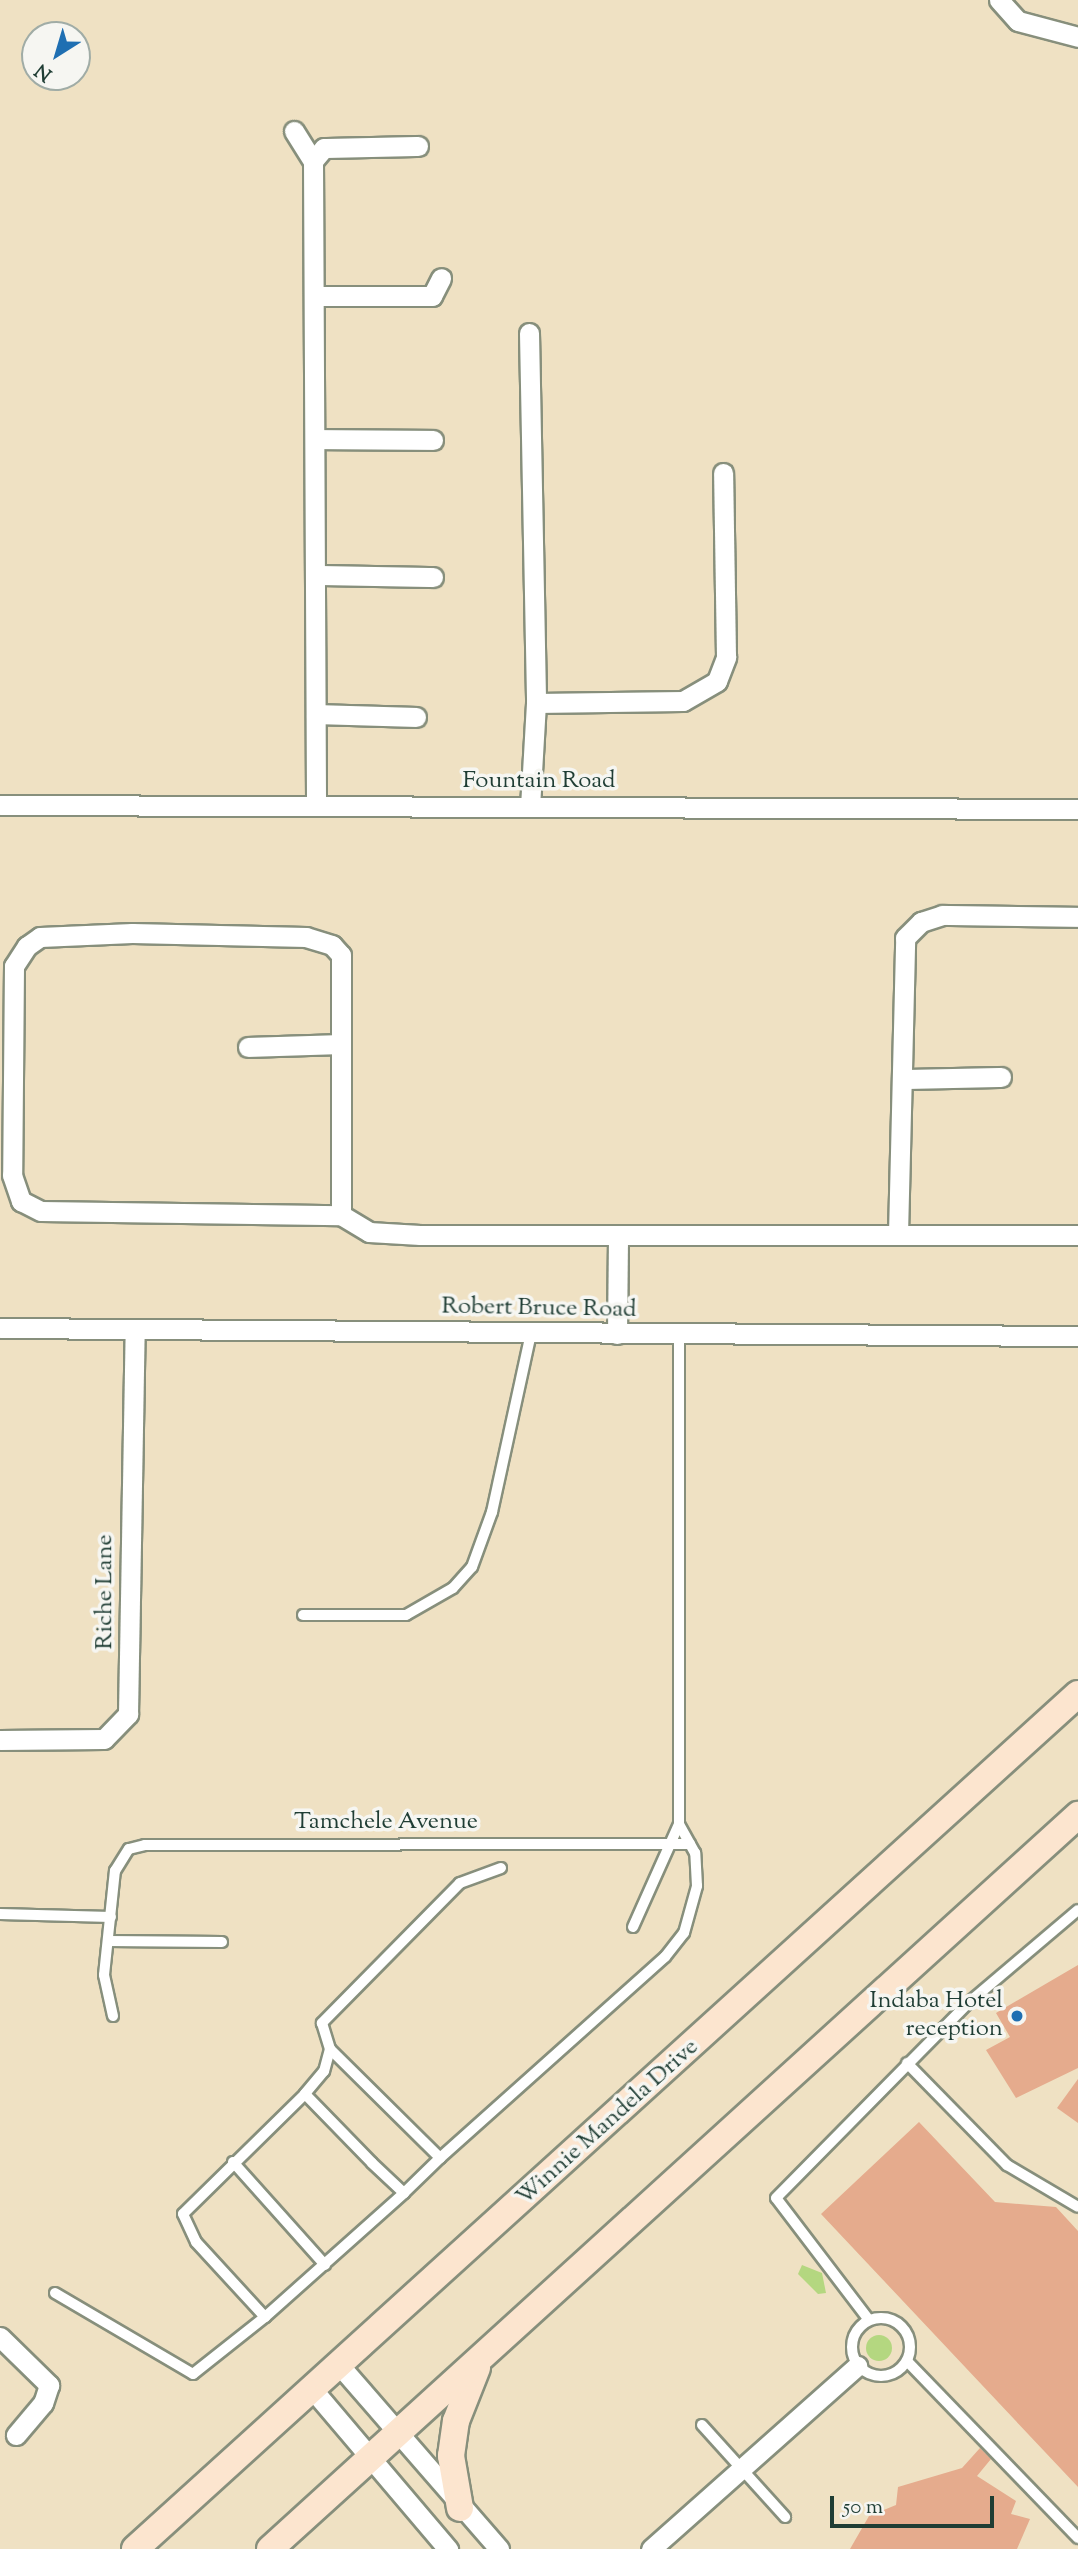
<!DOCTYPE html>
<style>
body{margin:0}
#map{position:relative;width:1078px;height:2549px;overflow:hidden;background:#efe1c3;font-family:"Sorts Mill Goudy",serif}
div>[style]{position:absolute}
.green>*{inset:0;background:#b4d780}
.round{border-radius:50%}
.building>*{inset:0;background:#e5ab8d}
.roads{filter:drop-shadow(2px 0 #878f7c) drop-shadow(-2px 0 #878f7c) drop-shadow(0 2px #878f7c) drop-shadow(0 -2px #878f7c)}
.service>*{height:10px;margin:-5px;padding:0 5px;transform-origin:5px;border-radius:5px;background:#fff}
.service>.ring{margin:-5px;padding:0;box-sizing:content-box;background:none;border:10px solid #fff;border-radius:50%}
.minor>*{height:19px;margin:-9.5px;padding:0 9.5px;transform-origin:9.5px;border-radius:9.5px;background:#fff}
.secondary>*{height:26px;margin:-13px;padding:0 13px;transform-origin:13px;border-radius:13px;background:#fce5cf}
.dots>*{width:19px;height:19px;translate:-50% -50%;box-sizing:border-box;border:4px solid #f6f6f2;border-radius:50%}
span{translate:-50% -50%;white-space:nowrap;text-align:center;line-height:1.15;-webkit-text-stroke:7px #f6f6f2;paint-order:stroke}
.street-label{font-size:24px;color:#1f3d34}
.poi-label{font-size:24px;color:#1f3d34}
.right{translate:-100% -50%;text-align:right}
.north{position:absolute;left:21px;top:21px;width:70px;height:70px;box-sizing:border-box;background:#f6f6f2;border:2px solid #a0aca6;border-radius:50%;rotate:217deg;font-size:19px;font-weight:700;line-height:28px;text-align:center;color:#1f3d34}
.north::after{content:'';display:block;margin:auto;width:24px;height:32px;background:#1f6fb2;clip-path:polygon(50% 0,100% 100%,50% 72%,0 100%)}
.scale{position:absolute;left:830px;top:2496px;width:164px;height:32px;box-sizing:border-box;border:4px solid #1f3d34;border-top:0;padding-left:9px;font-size:21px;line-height:24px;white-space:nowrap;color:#1f3d34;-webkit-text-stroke:5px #f6f6f2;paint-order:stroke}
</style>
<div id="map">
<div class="green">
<i style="clip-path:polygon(802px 2265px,822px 2273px,826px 2293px,818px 2294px,798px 2274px)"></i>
<i class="round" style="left:866px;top:2335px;width:26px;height:26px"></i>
</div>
<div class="building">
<i style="clip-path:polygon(1078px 1965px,1078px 2068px,1016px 2098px,986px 2050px,1010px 2037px,996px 2013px)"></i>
<i style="clip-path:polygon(1078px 2079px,1078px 2123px,1057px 2108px)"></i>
<i style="clip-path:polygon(919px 2122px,995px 2202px,1056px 2207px,1078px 2231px,1078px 2487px,821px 2214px)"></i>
<i style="clip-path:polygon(980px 2448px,991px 2459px,977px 2476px,1016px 2501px,1011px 2514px,1030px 2519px,1017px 2549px,850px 2549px,869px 2516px,896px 2505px,898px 2487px,962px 2468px)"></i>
</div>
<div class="roads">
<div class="service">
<i style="left:303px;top:1615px;width:103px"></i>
<i style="left:406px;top:1615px;width:54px;rotate:-29.9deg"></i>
<i style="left:453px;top:1588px;width:28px;rotate:-48deg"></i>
<i style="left:472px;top:1567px;width:59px;rotate:-70deg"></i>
<i style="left:492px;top:1512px;width:183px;rotate:-77.7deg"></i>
<i style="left:501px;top:1868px;width:44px;rotate:159.9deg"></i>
<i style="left:460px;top:1883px;width:197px;rotate:134.6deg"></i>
<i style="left:322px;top:2023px;width:27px;rotate:73deg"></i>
<i style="left:330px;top:2049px;width:155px;rotate:44.7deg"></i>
<i style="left:440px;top:2158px;width:302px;rotate:-41.8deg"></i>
<i style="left:665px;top:1957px;width:31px;rotate:-52deg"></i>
<i style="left:684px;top:1933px;width:49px;rotate:-74.5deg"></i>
<i style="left:697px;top:1886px;width:33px;rotate:-93deg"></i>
<i style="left:695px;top:1853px;width:33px;rotate:-119deg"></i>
<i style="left:0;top:1914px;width:111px;rotate:1.5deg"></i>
<i style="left:633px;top:1927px;width:113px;rotate:-65.9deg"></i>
<i style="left:679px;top:1824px;width:488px;rotate:-90deg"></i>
<i style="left:108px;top:1941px;width:114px;rotate:0.5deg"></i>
<i style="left:113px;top:2016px;width:42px;rotate:-102.4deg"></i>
<i style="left:104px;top:1975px;width:105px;rotate:-84deg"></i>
<i style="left:115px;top:1871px;width:26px;rotate:-58deg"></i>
<i style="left:129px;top:1849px;width:16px;rotate:-14deg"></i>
<i style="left:145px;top:1845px;width:545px;rotate:-0.11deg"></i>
<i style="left:330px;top:2049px;width:23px;rotate:105deg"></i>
<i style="left:324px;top:2071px;width:30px;rotate:130deg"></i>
<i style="left:305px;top:2094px;width:96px;rotate:45.8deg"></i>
<i style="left:372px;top:2163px;width:44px;rotate:43.2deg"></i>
<i style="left:404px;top:2193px;width:50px;rotate:-44.2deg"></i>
<i style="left:907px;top:2063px;width:143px;rotate:45.6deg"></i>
<i style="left:1007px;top:2165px;width:82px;rotate:30.6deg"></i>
<i style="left:305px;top:2094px;width:171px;rotate:135.5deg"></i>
<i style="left:183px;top:2214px;width:31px;rotate:65deg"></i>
<i style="left:196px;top:2242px;width:102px;rotate:47.4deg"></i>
<i style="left:265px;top:2317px;width:186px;rotate:-41.7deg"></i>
<i style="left:233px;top:2162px;width:138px;rotate:48.2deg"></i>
<i style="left:55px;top:2293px;width:160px;rotate:30.4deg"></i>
<i style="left:193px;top:2374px;width:92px;rotate:-38.4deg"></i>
<i class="ring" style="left:852px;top:2318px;width:48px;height:48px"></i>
<i style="left:869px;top:2320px;width:153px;rotate:-127.3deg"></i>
<i style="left:776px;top:2198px;width:272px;rotate:-45.4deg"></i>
<i style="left:967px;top:2004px;width:145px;rotate:-40.3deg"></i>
<i style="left:907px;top:2361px;width:246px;rotate:46deg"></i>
<i style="left:702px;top:2425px;width:124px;rotate:47.9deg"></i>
</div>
<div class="minor">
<i style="left:999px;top:0;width:28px;rotate:48deg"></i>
<i style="left:1018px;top:21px;width:62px;rotate:14.9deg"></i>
<i style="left:294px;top:131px;width:36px;rotate:58deg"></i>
<i style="left:313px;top:161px;width:643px;rotate:89.73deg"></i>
<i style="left:313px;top:161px;width:17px;rotate:-50deg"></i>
<i style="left:324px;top:148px;width:94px;rotate:-1.2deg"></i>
<i style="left:315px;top:296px;width:117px"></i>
<i style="left:432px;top:296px;width:20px;rotate:-63deg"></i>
<i style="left:529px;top:333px;width:370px;rotate:88.9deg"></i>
<i style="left:536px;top:703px;width:104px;rotate:93.3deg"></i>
<i style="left:316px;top:439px;width:117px;rotate:0.5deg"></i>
<i style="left:316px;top:575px;width:117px;rotate:1deg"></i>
<i style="left:536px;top:703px;width:147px;rotate:-0.8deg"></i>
<i style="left:683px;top:701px;width:39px;rotate:-30deg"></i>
<i style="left:717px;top:681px;width:26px;rotate:-69deg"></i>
<i style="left:726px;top:657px;width:184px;rotate:-90.9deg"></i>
<i style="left:316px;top:714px;width:100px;rotate:1.7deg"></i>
<i style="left:0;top:805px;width:1078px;rotate:0.21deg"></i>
<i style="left:248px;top:1047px;width:92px;rotate:-1.9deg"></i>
<i style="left:904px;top:1079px;width:97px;rotate:-1.2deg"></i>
<i style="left:341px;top:1215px;width:260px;rotate:-90deg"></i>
<i style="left:341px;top:955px;width:13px;rotate:-132deg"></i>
<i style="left:332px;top:945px;width:27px;rotate:-163deg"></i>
<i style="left:306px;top:937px;width:174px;rotate:-178.7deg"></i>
<i style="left:132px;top:933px;width:92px;rotate:177.5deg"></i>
<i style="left:40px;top:937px;width:16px;rotate:145deg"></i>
<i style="left:27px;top:946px;width:24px;rotate:123deg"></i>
<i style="left:14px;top:966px;width:209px;rotate:90.5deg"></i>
<i style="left:12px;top:1175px;width:28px;rotate:71deg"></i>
<i style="left:21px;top:1201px;width:22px;rotate:27deg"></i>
<i style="left:41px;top:1211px;width:300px;rotate:0.8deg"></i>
<i style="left:341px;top:1215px;width:33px;rotate:31deg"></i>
<i style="left:369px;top:1232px;width:51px;rotate:3.4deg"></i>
<i style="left:420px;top:1235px;width:658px"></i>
<i style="left:898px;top:1234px;width:296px;rotate:-88.6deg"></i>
<i style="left:905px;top:938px;width:23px;rotate:-45deg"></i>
<i style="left:921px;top:922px;width:22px;rotate:-18deg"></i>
<i style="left:942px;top:915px;width:136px;rotate:0.8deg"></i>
<i style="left:0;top:1328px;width:1078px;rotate:0.43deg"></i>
<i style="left:617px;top:1334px;width:98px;rotate:-89.4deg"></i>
<i style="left:0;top:1740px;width:104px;rotate:-0.6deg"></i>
<i style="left:104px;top:1739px;width:35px;rotate:-46deg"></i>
<i style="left:128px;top:1714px;width:383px;rotate:-89deg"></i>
<i style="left:0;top:2337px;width:69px;rotate:44.4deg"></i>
<i style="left:49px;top:2385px;width:19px;rotate:108deg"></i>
<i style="left:43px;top:2403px;width:42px;rotate:130.2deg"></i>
<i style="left:341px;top:2367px;width:241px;rotate:49deg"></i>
<i style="left:313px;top:2390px;width:209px;rotate:49.7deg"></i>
<i style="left:651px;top:2549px;width:276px;rotate:-41.6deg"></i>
</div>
<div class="secondary">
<i style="left:460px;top:2508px;width:53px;rotate:-99.8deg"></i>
<i style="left:451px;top:2456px;width:35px;rotate:-82deg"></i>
<i style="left:456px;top:2421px;width:57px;rotate:-68.4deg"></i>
<i style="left:135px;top:2549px;width:1273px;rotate:-42.2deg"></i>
<i style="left:270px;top:2549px;width:1092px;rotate:-42.25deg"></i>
</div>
</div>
<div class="dots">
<i style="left:1017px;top:2016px;background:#1f6fb2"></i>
</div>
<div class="street-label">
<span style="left:539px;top:782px">Fountain Road</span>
<span style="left:539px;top:1309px;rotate:1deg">Robert Bruce Road</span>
<span style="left:106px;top:1592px;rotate:-90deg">Riche Lane</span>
<span style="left:386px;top:1823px">Tamchele Avenue</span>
<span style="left:608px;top:2123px;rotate:-42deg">Winnie Mandela Drive</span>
</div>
<div class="poi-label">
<span class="right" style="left:1003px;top:2016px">Indaba Hotel<br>reception</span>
</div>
<div class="north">N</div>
<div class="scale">50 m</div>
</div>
